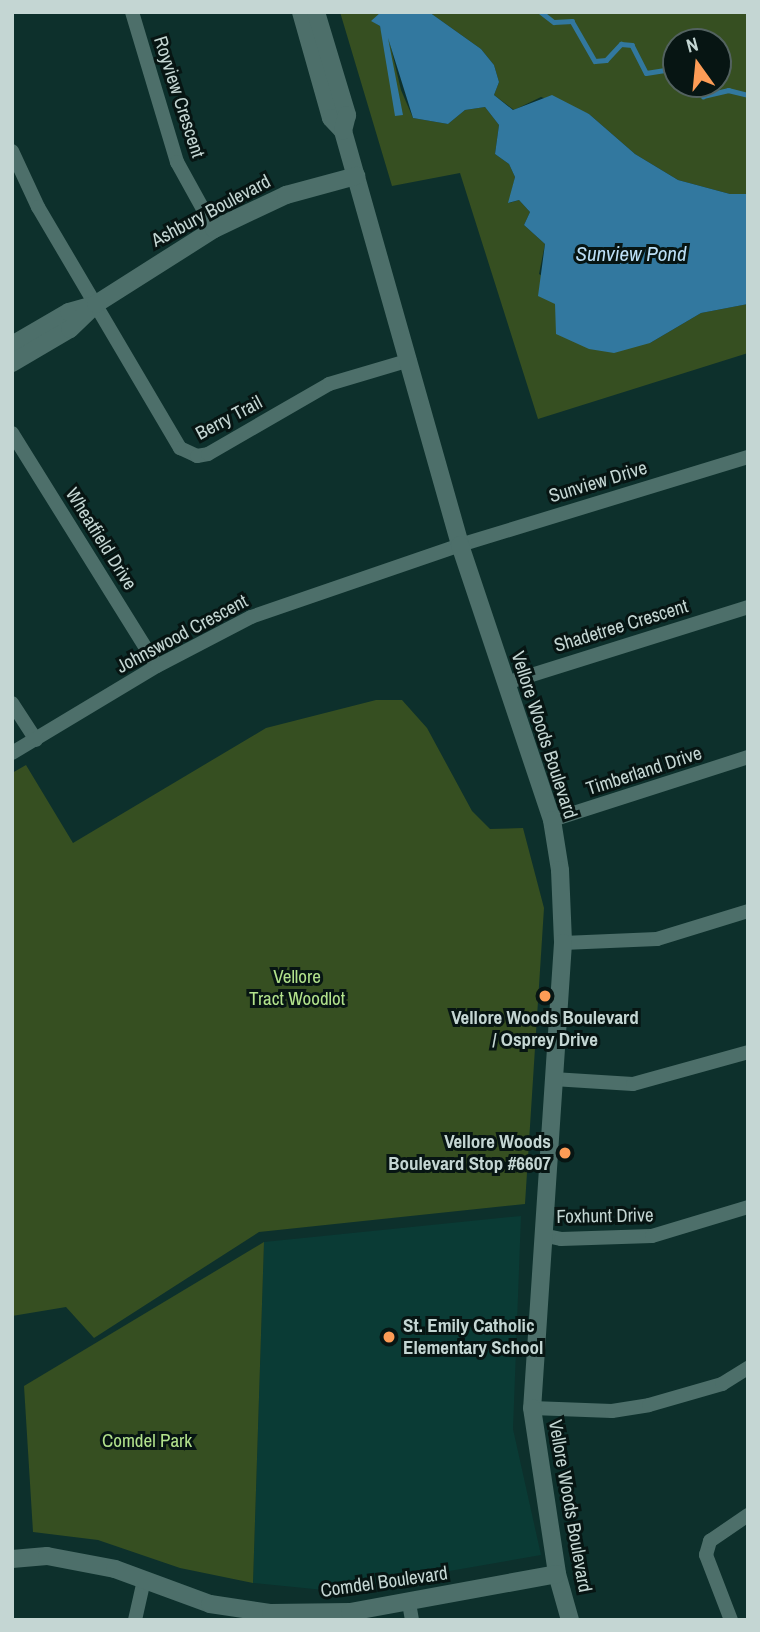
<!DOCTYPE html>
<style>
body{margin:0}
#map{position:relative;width:760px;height:1632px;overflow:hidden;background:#0d302c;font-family:"Archivo Narrow",sans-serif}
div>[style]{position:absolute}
.built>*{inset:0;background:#0a3b35}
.green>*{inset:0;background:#364f21}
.water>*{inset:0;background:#32789f}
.stream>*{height:4.5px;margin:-2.25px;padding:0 2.25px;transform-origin:2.25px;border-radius:2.25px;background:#32789f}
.minor>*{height:14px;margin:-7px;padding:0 7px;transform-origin:7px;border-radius:7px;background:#4d6f6a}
.tertiary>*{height:18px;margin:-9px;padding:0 9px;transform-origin:9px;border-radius:9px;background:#4d6f6a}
.dots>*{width:19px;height:19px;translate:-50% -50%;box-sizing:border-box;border:4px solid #071513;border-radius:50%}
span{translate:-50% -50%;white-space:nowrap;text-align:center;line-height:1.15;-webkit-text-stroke:6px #071513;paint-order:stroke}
.street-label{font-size:19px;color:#c4d6d3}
.park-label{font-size:19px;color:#b2e28c}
.poi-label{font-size:19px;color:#c4d6d3;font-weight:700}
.right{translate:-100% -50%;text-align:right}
.left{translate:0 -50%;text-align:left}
.water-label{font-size:21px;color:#bcdff6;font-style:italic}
.frame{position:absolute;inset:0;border:14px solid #c4d6d3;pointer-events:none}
.north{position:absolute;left:662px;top:28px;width:70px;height:70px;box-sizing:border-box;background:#071513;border:2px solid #536260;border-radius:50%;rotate:345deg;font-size:19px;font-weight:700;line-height:28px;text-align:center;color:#c4d6d3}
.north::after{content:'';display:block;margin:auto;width:24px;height:32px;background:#fd9c56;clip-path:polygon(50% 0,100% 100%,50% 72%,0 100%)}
</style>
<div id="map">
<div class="built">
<i style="clip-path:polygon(521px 1216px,513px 1429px,541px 1555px,334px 1591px,253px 1583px,264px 1242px)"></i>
</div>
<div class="green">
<i style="clip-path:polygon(340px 12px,381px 12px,372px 21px,380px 26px,403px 115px,386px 46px,388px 35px,401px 90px,413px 118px,448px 124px,465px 110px,485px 107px,499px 125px,495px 154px,509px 164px,515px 177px,509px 203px,519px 200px,530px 212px,524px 225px,545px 244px,539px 274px,650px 343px,701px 313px,748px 304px,748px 353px,538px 419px,460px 173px,392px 186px)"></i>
<i style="clip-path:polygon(evenodd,429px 12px,748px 12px,748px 194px,730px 194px,678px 180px,635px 154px,589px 114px,541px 97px,514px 110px,494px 95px,499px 82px,494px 65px,481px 49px,429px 12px,676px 42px,718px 42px,718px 84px,676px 84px,676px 42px)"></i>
<i style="clip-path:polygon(376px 700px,402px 700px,427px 728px,472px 811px,490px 829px,523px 828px,544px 908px,525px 1204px,259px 1232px,94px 1338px,66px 1307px,12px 1316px,12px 773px,26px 765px,73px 843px,266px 728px)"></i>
<i style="clip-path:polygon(264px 1242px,253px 1583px,180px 1568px,98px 1540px,33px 1532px,24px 1386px)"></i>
</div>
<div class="water">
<i style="clip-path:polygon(381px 12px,429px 12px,481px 49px,494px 65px,499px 82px,494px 95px,513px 110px,552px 95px,589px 114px,635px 154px,678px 180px,730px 194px,748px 194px,748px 304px,701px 313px,650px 343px,614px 353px,589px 349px,556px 334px,555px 304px,538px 296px,545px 244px,524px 225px,530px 212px,519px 200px,508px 203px,515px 177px,509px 164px,495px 154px,499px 125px,485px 107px,465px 110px,448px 124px,413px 118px,388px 38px,403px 115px,395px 116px,380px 26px,371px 21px)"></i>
</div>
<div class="stream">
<i style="left:541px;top:12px;width:16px;rotate:38deg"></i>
<i style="left:554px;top:22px;width:18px;rotate:-3deg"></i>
<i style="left:572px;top:21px;width:46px;rotate:60.1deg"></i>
<i style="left:595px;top:61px;width:11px;rotate:-5deg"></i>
<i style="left:606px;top:60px;width:22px;rotate:-47deg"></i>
<i style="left:621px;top:44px;width:11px;rotate:5deg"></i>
<i style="left:632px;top:45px;width:31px;rotate:63deg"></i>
<i style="left:646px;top:73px;width:30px;rotate:-9deg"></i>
<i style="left:693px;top:84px;width:16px;rotate:50deg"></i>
<i style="left:703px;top:96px;width:26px;rotate:-13deg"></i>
<i style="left:728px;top:90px;width:21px;rotate:14deg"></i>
</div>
<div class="minor">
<i style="left:132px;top:12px;width:157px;rotate:73.3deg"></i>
<i style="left:177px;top:162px;width:77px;rotate:61.1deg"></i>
<i style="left:12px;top:151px;width:62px;rotate:65.1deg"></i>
<i style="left:38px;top:207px;width:280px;rotate:59.5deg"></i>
<i style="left:180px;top:448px;width:19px;rotate:25deg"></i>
<i style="left:197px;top:456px;width:11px;rotate:-10deg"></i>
<i style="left:208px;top:454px;width:140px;rotate:-30deg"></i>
<i style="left:329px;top:384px;width:84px;rotate:-16.5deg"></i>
<i style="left:12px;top:433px;width:274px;rotate:58.1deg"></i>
<i style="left:506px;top:683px;width:254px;rotate:-17.4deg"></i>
<i style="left:12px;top:703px;width:44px;rotate:57deg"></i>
<i style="left:12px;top:753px;width:169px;rotate:-31deg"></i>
<i style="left:157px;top:666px;width:106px;rotate:-27.5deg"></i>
<i style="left:251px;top:617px;width:221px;rotate:-19deg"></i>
<i style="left:460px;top:545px;width:301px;rotate:-17deg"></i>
<i style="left:552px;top:820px;width:206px;rotate:-17.8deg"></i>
<i style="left:563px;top:943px;width:94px;rotate:-2.4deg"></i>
<i style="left:657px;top:939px;width:95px;rotate:-17.1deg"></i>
<i style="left:553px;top:1079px;width:80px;rotate:3.6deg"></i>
<i style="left:633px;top:1084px;width:119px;rotate:-15.5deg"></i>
<i style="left:542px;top:1235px;width:19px;rotate:12deg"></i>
<i style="left:561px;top:1239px;width:91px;rotate:-1.9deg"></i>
<i style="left:652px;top:1236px;width:100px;rotate:-16.8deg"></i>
<i style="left:532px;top:1408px;width:80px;rotate:2.1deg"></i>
<i style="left:612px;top:1411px;width:37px;rotate:-9deg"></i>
<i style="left:649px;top:1405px;width:76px;rotate:-16deg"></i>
<i style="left:722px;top:1384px;width:31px;rotate:-32deg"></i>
<i style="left:409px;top:1603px;width:17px;rotate:80deg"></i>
<i style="left:135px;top:1620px;width:41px;rotate:-77.3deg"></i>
<i style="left:731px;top:1620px;width:70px;rotate:-111deg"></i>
<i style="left:706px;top:1555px;width:15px;rotate:-74deg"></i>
<i style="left:710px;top:1541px;width:46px;rotate:-34.4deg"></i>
</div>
<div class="tertiary">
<i style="left:301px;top:12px;width:110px;rotate:74.2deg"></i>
<i style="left:331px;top:118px;width:18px;rotate:47deg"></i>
<i style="left:343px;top:131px;width:430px;rotate:74.2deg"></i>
<i style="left:460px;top:545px;width:290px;rotate:71.5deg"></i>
<i style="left:552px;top:820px;width:51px;rotate:80.9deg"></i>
<i style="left:560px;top:870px;width:73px;rotate:87.6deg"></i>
<i style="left:563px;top:943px;width:466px;rotate:93.8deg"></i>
<i style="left:532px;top:1408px;width:168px;rotate:81.4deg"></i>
<i style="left:557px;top:1574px;width:48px;rotate:74.2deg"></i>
<i style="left:316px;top:12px;width:108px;rotate:73.2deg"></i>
<i style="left:347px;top:115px;width:16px;rotate:104deg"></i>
<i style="left:12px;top:345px;width:66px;rotate:-30.1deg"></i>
<i style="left:69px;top:312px;width:25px;rotate:-16deg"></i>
<i style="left:12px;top:363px;width:67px;rotate:-30.4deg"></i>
<i style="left:70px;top:329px;width:36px;rotate:-44deg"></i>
<i style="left:96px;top:304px;width:140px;rotate:-32.4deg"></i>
<i style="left:214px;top:229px;width:80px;rotate:-25.3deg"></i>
<i style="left:286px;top:195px;width:73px;rotate:-15.2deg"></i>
<i style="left:12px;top:1559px;width:35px;rotate:-5deg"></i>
<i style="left:47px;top:1556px;width:69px;rotate:10.8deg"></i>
<i style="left:115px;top:1569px;width:101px;rotate:20.2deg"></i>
<i style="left:210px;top:1604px;width:62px;rotate:8.4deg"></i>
<i style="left:271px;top:1613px;width:79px;rotate:-0.7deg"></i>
<i style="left:350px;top:1612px;width:210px;rotate:-10.4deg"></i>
</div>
<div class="dots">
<i style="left:545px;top:996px;background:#fd9c56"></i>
<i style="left:565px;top:1153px;background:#fd9c56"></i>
<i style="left:389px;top:1337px;background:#fd9c56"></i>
</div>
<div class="street-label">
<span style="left:179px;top:97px;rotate:72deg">Royview Crescent</span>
<span style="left:211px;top:211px;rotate:-28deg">Ashbury Boulevard</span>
<span style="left:229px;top:418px;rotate:-28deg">Berry Trail</span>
<span style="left:598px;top:482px;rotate:-17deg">Sunview Drive</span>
<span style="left:101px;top:539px;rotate:58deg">Wheatfield Drive</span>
<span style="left:621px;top:626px;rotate:-17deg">Shadetree Crescent</span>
<span style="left:182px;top:634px;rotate:-28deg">Johnswood Crescent</span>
<span style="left:544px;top:735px;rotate:72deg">Vellore Woods Boulevard</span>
<span style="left:644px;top:771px;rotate:-18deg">Timberland Drive</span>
<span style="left:605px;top:1216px;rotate:-1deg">Foxhunt Drive</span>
<span style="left:570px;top:1506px;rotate:80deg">Vellore Woods Boulevard</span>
<span style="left:384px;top:1582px;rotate:-8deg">Comdel Boulevard</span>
</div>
<div class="park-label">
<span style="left:297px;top:988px">Vellore<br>Tract Woodlot</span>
<span style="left:147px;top:1441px">Comdel Park</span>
</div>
<div class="poi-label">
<span style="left:545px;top:1029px">Vellore Woods Boulevard<br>/ Osprey Drive</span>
<span class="right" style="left:551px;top:1153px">Vellore Woods<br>Boulevard Stop #6607</span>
<span class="left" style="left:403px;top:1337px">St. Emily Catholic<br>Elementary School</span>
</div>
<div class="water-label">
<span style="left:631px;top:254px">Sunview Pond</span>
</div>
<div class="frame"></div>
<div class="north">N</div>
</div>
